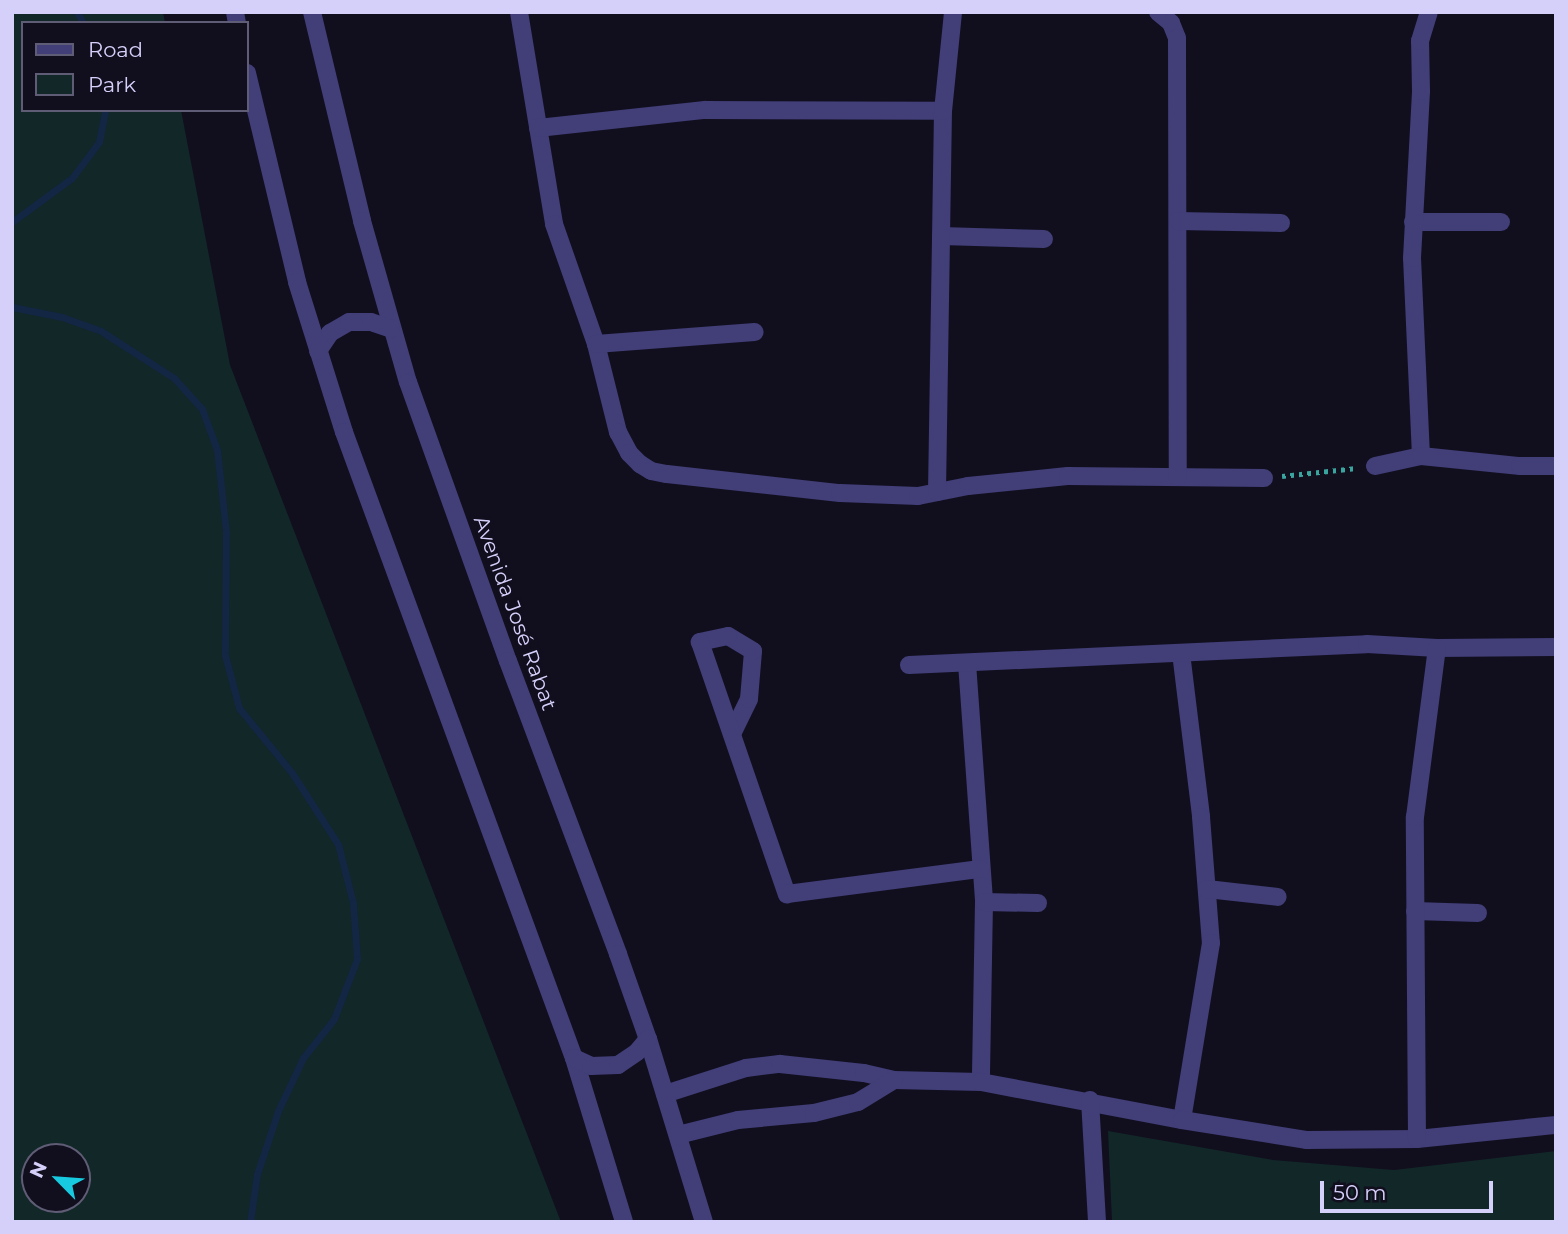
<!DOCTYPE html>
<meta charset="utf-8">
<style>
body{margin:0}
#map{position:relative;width:1568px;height:1234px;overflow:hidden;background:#110e1e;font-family:Montserrat,sans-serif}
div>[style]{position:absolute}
.green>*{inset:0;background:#122727}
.stream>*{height:7px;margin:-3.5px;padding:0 3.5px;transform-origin:3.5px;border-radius:3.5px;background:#132643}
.path>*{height:4.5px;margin-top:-2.25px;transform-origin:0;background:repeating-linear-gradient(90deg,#3aa49e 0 3.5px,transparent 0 8.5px)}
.minor>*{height:18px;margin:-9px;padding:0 9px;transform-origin:9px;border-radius:9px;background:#413e78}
.tertiary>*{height:18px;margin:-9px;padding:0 9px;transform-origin:9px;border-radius:9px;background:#413e78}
span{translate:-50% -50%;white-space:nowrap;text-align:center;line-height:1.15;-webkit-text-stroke:6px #110e1e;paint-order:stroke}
.street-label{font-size:21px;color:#d5d0fa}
.frame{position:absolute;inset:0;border:14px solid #d5d0fa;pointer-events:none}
.legend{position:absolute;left:21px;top:21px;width:228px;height:91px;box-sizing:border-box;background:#110e1e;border:2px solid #5f5c76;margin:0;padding:9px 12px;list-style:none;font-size:21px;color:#d5d0fa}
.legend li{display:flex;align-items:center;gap:14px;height:35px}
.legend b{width:35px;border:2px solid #5f5c76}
.north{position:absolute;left:21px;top:1143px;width:70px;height:70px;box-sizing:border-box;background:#110e1e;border:2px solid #5f5c76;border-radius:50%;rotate:295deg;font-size:19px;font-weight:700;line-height:28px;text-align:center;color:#d5d0fa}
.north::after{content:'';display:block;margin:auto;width:24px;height:32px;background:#18cadf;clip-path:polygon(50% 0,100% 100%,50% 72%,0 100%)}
.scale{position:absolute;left:1320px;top:1181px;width:173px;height:32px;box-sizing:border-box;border:4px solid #d5d0fa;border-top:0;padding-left:9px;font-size:21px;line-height:24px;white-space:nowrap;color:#d5d0fa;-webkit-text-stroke:5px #110e1e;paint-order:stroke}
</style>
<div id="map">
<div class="green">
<i style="clip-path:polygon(evenodd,12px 12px,163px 12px,165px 23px,23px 23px,23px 110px,181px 110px,230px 365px,561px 1222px,12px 1222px,12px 12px,35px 1157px,77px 1157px,77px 1199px,35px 1199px,35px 1157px)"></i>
<i style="clip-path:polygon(1108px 1131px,1273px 1160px,1394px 1170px,1556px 1151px,1556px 1222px,1112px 1222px)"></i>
</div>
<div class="stream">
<i style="left:77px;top:12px;width:13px;rotate:61deg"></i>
<i style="left:12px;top:222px;width:74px;rotate:-36.3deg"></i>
<i style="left:72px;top:178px;width:45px;rotate:-53.1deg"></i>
<i style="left:99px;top:142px;width:33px;rotate:-79deg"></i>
<i style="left:12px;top:307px;width:51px;rotate:11.3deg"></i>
<i style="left:62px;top:317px;width:41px;rotate:19.7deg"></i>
<i style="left:101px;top:331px;width:87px;rotate:32.8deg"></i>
<i style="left:174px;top:378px;width:42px;rotate:47.9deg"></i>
<i style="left:202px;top:409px;width:44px;rotate:69.9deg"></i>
<i style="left:217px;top:450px;width:82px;rotate:83.7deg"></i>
<i style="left:226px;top:532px;width:123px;rotate:90.5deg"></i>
<i style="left:225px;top:655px;width:55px;rotate:75.2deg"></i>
<i style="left:239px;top:708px;width:84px;rotate:50.8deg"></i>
<i style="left:292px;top:773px;width:85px;rotate:57.1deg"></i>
<i style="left:338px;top:844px;width:61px;rotate:75.7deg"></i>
<i style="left:353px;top:903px;width:56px;rotate:85.9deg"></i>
<i style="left:357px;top:959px;width:64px;rotate:111deg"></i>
<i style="left:334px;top:1019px;width:50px;rotate:128.5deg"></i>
<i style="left:303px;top:1058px;width:59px;rotate:115.3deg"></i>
<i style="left:278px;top:1111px;width:66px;rotate:108.4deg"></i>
<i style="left:257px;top:1174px;width:49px;rotate:98.3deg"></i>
</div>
<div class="path">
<i style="left:1282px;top:476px;width:75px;rotate:-6.1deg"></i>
</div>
<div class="minor">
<i style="left:519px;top:12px;width:215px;rotate:80.6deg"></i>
<i style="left:554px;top:224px;width:127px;rotate:70.7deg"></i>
<i style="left:596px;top:344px;width:91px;rotate:76deg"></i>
<i style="left:618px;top:432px;width:24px;rotate:62deg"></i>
<i style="left:629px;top:453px;width:16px;rotate:45deg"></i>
<i style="left:640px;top:464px;width:13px;rotate:32deg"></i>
<i style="left:651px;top:471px;width:16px;rotate:11deg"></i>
<i style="left:667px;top:474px;width:174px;rotate:6.3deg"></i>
<i style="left:840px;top:493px;width:78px;rotate:2.2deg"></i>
<i style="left:918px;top:496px;width:51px;rotate:-11.3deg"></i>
<i style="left:968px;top:486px;width:100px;rotate:-5.7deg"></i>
<i style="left:1068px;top:476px;width:196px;rotate:0.6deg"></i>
<i style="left:1158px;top:12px;width:17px;rotate:40deg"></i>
<i style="left:1171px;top:23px;width:16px;rotate:68deg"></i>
<i style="left:1177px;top:38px;width:439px;rotate:89.9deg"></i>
<i style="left:538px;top:128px;width:168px;rotate:-6.2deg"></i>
<i style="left:705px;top:110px;width:238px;rotate:0.2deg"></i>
<i style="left:1178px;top:221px;width:103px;rotate:1.1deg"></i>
<i style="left:1413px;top:222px;width:88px"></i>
<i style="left:941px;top:236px;width:103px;rotate:1.7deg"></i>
<i style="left:596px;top:344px;width:159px;rotate:-4.3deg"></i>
<i style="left:1421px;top:456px;width:198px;rotate:-92.6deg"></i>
<i style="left:1412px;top:258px;width:167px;rotate:-86.9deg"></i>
<i style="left:1421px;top:91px;width:50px;rotate:-91.1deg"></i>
<i style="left:1420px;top:41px;width:30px;rotate:-73deg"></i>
<i style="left:1375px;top:466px;width:47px;rotate:-12.3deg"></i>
<i style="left:1421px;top:456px;width:100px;rotate:5.8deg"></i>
<i style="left:1520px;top:466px;width:36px"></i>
<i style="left:937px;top:492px;width:381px;rotate:-89.1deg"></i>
<i style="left:943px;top:111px;width:100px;rotate:-84.2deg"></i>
<i style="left:1181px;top:653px;width:165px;rotate:83deg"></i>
<i style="left:1201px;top:817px;width:126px;rotate:85.5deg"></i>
<i style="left:1211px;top:943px;width:179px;rotate:99.3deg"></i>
<i style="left:967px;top:663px;width:240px;rotate:85.9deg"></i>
<i style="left:984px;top:902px;width:180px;rotate:91deg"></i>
<i style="left:909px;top:665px;width:458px;rotate:-2.6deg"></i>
<i style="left:1367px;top:644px;width:70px;rotate:3.3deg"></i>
<i style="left:1437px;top:648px;width:119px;rotate:-0.5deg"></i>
<i style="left:732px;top:734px;width:39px;rotate:-64deg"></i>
<i style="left:749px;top:699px;width:48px;rotate:-85.2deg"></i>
<i style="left:753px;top:651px;width:29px;rotate:-149deg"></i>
<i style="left:728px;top:636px;width:29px;rotate:168deg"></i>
<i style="left:700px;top:642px;width:267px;rotate:71deg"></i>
<i style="left:787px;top:894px;width:195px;rotate:-7.4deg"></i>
<i style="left:1207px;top:889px;width:71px;rotate:6.4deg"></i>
<i style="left:984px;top:902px;width:54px;rotate:1.1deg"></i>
<i style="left:1415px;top:911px;width:63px;rotate:1.8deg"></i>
<i style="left:665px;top:1094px;width:85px;rotate:-17.8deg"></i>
<i style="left:746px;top:1068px;width:34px;rotate:-7deg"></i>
<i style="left:780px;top:1064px;width:84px;rotate:6.1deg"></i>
<i style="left:864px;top:1073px;width:31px;rotate:13deg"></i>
<i style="left:894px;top:1080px;width:87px;rotate:1.3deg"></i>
<i style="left:981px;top:1082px;width:205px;rotate:10.7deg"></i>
<i style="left:1182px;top:1120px;width:127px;rotate:9.1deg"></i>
<i style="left:1307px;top:1140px;width:110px;rotate:-0.5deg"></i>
<i style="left:1417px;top:1139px;width:140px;rotate:-5.8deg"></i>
<i style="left:1090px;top:1100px;width:122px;rotate:86.7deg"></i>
<i style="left:678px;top:1135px;width:62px;rotate:-14deg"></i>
<i style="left:738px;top:1120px;width:76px;rotate:-5.3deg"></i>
<i style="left:814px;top:1113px;width:45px;rotate:-14deg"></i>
<i style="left:858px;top:1102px;width:42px;rotate:-31.4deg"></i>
<i style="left:1417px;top:1139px;width:322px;rotate:-90.4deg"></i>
<i style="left:1415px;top:817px;width:170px;rotate:-82.6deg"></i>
</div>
<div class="tertiary">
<i style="left:235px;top:12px;width:11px;rotate:80deg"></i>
<i style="left:312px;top:12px;width:215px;rotate:76.5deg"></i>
<i style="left:362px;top:221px;width:167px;rotate:74.1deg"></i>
<i style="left:408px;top:382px;width:296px;rotate:70.3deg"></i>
<i style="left:508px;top:661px;width:313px;rotate:69.4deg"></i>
<i style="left:618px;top:954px;width:90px;rotate:70.6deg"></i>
<i style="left:648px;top:1039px;width:191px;rotate:73deg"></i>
<i style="left:247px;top:73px;width:215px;rotate:76.5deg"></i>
<i style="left:297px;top:282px;width:157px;rotate:72.6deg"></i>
<i style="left:344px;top:432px;width:667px;rotate:69.83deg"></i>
<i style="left:574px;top:1058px;width:171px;rotate:73deg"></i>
<i style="left:318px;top:351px;width:22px;rotate:-56deg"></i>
<i style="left:330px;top:333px;width:22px;rotate:-30deg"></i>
<i style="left:349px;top:322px;width:22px"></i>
<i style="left:371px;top:322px;width:21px;rotate:19deg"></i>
<i style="left:574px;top:1058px;width:19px;rotate:25deg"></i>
<i style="left:591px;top:1066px;width:27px;rotate:-2deg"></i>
<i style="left:618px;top:1065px;width:23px;rotate:-34deg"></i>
<i style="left:637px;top:1052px;width:17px;rotate:-50deg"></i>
</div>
<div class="street-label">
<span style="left:515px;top:613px;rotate:70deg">Avenida José Rabat</span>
</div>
<div class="frame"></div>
<ul class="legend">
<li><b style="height:9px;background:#413e78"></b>Road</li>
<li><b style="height:19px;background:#122727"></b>Park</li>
</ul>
<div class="north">N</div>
<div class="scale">50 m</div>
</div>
